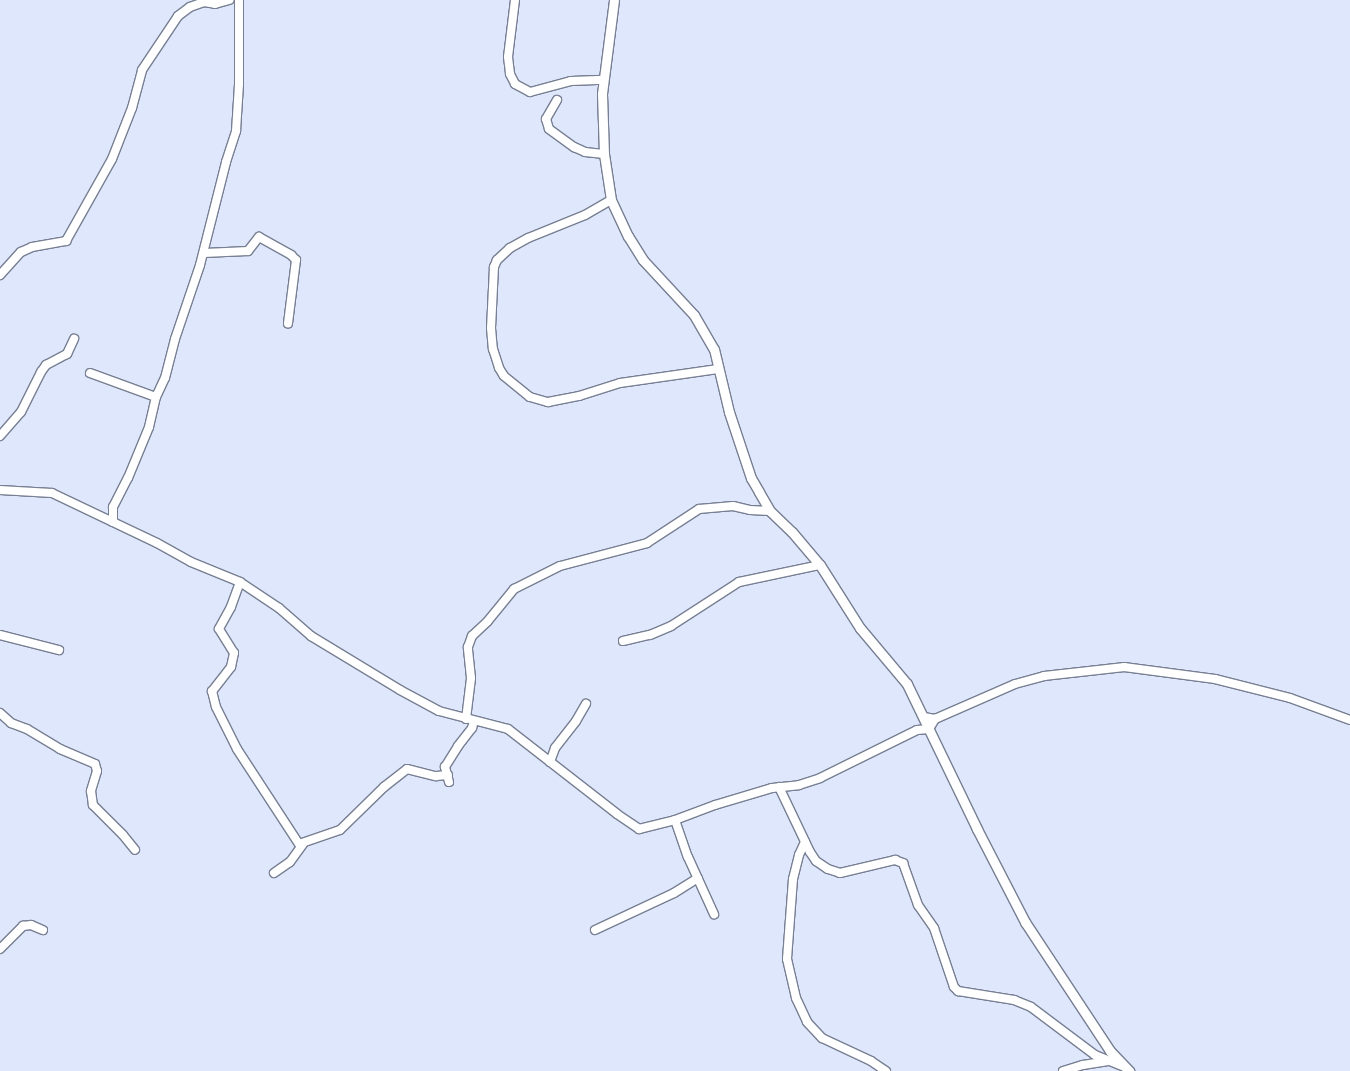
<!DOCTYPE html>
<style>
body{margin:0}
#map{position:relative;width:1350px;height:1071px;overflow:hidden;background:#dfe7fd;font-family:Cabin,sans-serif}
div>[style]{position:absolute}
.roads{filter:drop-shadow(1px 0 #777f92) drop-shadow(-1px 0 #777f92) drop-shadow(0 1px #777f92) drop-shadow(0 -1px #777f92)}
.minor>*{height:8px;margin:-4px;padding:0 4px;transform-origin:4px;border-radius:4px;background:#fff}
.tertiary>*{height:9px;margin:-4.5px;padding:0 4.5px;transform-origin:4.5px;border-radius:4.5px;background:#fff}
span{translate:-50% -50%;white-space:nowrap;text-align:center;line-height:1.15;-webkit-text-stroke:5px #dfe7fd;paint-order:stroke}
</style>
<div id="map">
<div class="roads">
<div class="minor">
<i style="left:515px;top:0;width:57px;rotate:97deg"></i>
<i style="left:508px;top:57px;width:17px;rotate:83deg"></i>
<i style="left:510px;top:74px;width:11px;rotate:63deg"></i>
<i style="left:515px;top:84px;width:17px;rotate:28deg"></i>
<i style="left:530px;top:92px;width:42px;rotate:-15deg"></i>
<i style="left:571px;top:81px;width:33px;rotate:-2deg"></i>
<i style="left:557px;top:100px;width:22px;rotate:120deg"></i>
<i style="left:546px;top:119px;width:10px;rotate:73deg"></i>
<i style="left:549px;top:129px;width:31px;rotate:36deg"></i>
<i style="left:574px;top:147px;width:12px;rotate:24deg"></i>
<i style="left:585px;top:152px;width:19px;rotate:6deg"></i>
<i style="left:611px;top:200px;width:30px;rotate:150deg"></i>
<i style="left:585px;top:215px;width:61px;rotate:158deg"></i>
<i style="left:528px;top:238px;width:21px;rotate:151deg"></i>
<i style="left:510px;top:248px;width:18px;rotate:137deg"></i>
<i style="left:497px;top:260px;width:8px;rotate:113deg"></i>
<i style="left:494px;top:267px;width:61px;rotate:92.8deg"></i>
<i style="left:491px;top:328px;width:21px;rotate:85deg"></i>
<i style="left:493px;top:349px;width:20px;rotate:72deg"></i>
<i style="left:499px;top:368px;width:9px;rotate:58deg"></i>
<i style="left:504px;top:376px;width:33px;rotate:39deg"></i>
<i style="left:530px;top:397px;width:19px;rotate:16deg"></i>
<i style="left:548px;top:402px;width:32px;rotate:-11deg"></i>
<i style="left:579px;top:396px;width:43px;rotate:-17.6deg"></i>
<i style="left:620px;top:383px;width:99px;rotate:-8.1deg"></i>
<i style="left:204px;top:253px;width:44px;rotate:-2.6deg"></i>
<i style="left:248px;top:251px;width:18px;rotate:-52deg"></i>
<i style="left:259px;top:237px;width:37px;rotate:29deg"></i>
<i style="left:291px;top:255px;width:7px;rotate:45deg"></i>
<i style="left:296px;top:260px;width:64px;rotate:97.2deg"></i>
<i style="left:0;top:275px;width:31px;rotate:-48deg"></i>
<i style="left:21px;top:252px;width:12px;rotate:-24deg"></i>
<i style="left:32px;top:247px;width:35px;rotate:-10deg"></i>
<i style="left:66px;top:241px;width:94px;rotate:-60.7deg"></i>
<i style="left:112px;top:159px;width:55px;rotate:-68.6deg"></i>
<i style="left:132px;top:108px;width:39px;rotate:-75deg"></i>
<i style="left:142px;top:70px;width:65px;rotate:-56.3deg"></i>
<i style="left:178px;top:16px;width:15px;rotate:-37deg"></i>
<i style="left:190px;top:7px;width:15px;rotate:-20deg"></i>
<i style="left:204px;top:2px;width:11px;rotate:10deg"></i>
<i style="left:215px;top:4px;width:15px;rotate:-16deg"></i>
<i style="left:90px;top:373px;width:70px;rotate:20deg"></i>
<i style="left:0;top:436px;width:32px;rotate:-49deg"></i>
<i style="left:21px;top:412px;width:45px;rotate:-63.4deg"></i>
<i style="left:41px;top:372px;width:9px;rotate:-54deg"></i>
<i style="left:46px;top:365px;width:24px;rotate:-28deg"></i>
<i style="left:67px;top:354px;width:17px;rotate:-65deg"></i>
<i style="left:0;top:490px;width:52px;rotate:3.3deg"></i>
<i style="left:52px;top:493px;width:116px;rotate:25.5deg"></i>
<i style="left:157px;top:543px;width:39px;rotate:29deg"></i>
<i style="left:191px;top:562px;width:53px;rotate:22.2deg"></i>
<i style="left:240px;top:582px;width:47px;rotate:33.7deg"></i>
<i style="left:279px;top:608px;width:43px;rotate:41.2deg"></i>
<i style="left:311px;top:636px;width:104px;rotate:31.2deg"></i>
<i style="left:400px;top:690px;width:44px;rotate:28.3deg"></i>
<i style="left:439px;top:711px;width:71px;rotate:14.6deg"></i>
<i style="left:508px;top:729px;width:138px;rotate:37.9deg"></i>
<i style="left:617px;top:814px;width:27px;rotate:34deg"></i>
<i style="left:639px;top:829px;width:37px;rotate:-14deg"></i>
<i style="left:675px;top:820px;width:43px;rotate:-20.6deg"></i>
<i style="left:715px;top:805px;width:59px;rotate:-16.6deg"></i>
<i style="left:772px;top:788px;width:27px;rotate:-6deg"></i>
<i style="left:799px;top:785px;width:22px;rotate:-18deg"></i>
<i style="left:820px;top:778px;width:108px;rotate:-26.3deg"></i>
<i style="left:917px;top:730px;width:12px;rotate:-5deg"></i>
<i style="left:929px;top:729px;width:12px;rotate:-59deg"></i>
<i style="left:113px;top:522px;width:15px;rotate:-90deg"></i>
<i style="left:113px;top:507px;width:33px;rotate:-63deg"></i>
<i style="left:128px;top:478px;width:55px;rotate:-67.6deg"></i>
<i style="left:149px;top:427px;width:31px;rotate:-77deg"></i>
<i style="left:156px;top:397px;width:21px;rotate:-65deg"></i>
<i style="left:165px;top:378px;width:40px;rotate:-75.6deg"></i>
<i style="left:175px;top:339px;width:78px;rotate:-71.3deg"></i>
<i style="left:200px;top:265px;width:106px;rotate:-75.8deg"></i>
<i style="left:226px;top:162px;width:33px;rotate:-72deg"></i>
<i style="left:236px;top:131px;width:47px;rotate:-86.3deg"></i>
<i style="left:239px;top:84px;width:84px;rotate:-90deg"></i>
<i style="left:240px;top:582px;width:27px;rotate:110deg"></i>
<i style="left:231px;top:607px;width:25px;rotate:119deg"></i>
<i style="left:219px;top:629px;width:28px;rotate:58deg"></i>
<i style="left:234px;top:653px;width:14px;rotate:102deg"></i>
<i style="left:231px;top:667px;width:31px;rotate:128deg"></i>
<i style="left:212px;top:691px;width:16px;rotate:76deg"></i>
<i style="left:216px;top:707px;width:47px;rotate:63.4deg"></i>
<i style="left:237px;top:749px;width:113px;rotate:56.9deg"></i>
<i style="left:299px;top:844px;width:43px;rotate:-18.9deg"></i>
<i style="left:340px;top:830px;width:62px;rotate:-44.3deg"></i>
<i style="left:384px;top:787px;width:29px;rotate:-38deg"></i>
<i style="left:407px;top:769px;width:30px;rotate:14deg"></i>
<i style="left:436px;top:776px;width:12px;rotate:-5deg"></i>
<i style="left:0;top:635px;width:61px;rotate:14.3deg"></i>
<i style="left:623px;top:641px;width:28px;rotate:-13deg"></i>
<i style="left:650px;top:635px;width:23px;rotate:-23deg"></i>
<i style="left:671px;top:626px;width:81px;rotate:-32.9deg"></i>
<i style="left:739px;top:582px;width:83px;rotate:-11.9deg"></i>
<i style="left:0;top:713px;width:15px;rotate:42deg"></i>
<i style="left:11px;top:723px;width:17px;rotate:21deg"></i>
<i style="left:27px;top:729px;width:39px;rotate:31deg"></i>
<i style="left:60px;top:749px;width:38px;rotate:23deg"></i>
<i style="left:95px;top:764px;width:7px;rotate:74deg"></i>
<i style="left:97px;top:771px;width:21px;rotate:107deg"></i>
<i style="left:91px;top:791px;width:14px;rotate:82deg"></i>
<i style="left:93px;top:805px;width:42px;rotate:45deg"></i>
<i style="left:123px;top:835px;width:19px;rotate:51deg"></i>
<i style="left:924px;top:717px;width:11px;rotate:10deg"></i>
<i style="left:935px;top:719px;width:87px;rotate:-23.6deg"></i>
<i style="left:1015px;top:684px;width:30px;rotate:-15deg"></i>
<i style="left:1044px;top:676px;width:81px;rotate:-6.4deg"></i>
<i style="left:1124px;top:667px;width:92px;rotate:7.5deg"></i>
<i style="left:1215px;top:679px;width:77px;rotate:14.2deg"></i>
<i style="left:1290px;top:698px;width:64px;rotate:20.1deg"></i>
<i style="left:466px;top:719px;width:41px;rotate:-83deg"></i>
<i style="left:471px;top:678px;width:31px;rotate:-96deg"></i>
<i style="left:468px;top:647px;width:12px;rotate:-70deg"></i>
<i style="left:472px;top:636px;width:21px;rotate:-43deg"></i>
<i style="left:487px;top:622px;width:43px;rotate:-50.7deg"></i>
<i style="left:514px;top:589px;width:51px;rotate:-26.6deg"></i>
<i style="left:560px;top:566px;width:90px;rotate:-14.8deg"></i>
<i style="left:647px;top:543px;width:62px;rotate:-33.2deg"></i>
<i style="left:699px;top:509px;width:34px;rotate:-5deg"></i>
<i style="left:733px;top:506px;width:17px;rotate:13deg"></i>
<i style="left:750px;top:510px;width:20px;rotate:3deg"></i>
<i style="left:550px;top:762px;width:15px;rotate:-70deg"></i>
<i style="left:555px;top:748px;width:34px;rotate:-52deg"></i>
<i style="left:576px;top:721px;width:20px;rotate:-60deg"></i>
<i style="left:449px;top:782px;width:16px;rotate:-105deg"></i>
<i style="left:445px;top:767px;width:25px;rotate:-58deg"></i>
<i style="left:458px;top:746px;width:23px;rotate:-52deg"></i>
<i style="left:472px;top:728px;width:7px;rotate:-74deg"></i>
<i style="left:779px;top:787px;width:72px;rotate:64.5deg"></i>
<i style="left:810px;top:852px;width:11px;rotate:56deg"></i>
<i style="left:816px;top:861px;width:14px;rotate:34deg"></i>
<i style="left:828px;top:869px;width:13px;rotate:18deg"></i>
<i style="left:840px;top:873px;width:57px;rotate:-13.3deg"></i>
<i style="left:895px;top:860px;width:9px;rotate:21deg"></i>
<i style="left:903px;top:863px;width:45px;rotate:70.3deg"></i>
<i style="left:918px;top:905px;width:28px;rotate:55deg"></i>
<i style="left:934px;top:928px;width:62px;rotate:71.3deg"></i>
<i style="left:954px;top:987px;width:6px;rotate:45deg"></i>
<i style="left:958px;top:991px;width:57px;rotate:9.1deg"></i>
<i style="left:1014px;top:1000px;width:18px;rotate:22deg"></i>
<i style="left:1031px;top:1007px;width:80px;rotate:36.9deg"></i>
<i style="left:1095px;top:1055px;width:32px;rotate:22deg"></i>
<i style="left:675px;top:820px;width:39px;rotate:71deg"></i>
<i style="left:688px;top:857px;width:63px;rotate:65.5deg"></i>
<i style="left:805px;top:842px;width:14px;rotate:115deg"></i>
<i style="left:799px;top:855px;width:25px;rotate:104deg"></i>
<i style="left:793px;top:879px;width:80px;rotate:94.3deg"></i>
<i style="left:787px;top:959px;width:40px;rotate:77deg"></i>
<i style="left:796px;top:998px;width:26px;rotate:65deg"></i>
<i style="left:807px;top:1022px;width:22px;rotate:47deg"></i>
<i style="left:822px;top:1038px;width:54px;rotate:25.1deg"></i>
<i style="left:871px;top:1061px;width:18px;rotate:34deg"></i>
<i style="left:274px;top:873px;width:19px;rotate:-35deg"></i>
<i style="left:290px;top:862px;width:22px;rotate:-54deg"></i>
<i style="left:595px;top:930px;width:87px;rotate:-25.1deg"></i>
<i style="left:674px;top:893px;width:28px;rotate:-32deg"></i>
<i style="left:0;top:949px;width:33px;rotate:-45deg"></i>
<i style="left:23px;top:926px;width:8px;rotate:-7deg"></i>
<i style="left:31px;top:925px;width:13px;rotate:23deg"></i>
<i style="left:1063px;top:1071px;width:21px;rotate:-17deg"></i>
<i style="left:1083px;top:1065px;width:24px;rotate:-9deg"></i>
</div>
<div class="tertiary">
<i style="left:614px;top:0;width:95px;rotate:97.3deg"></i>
<i style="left:602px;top:94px;width:60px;rotate:88.1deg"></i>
<i style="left:604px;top:154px;width:47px;rotate:81.3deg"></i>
<i style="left:611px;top:200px;width:40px;rotate:65deg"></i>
<i style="left:628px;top:236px;width:28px;rotate:58deg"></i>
<i style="left:643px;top:260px;width:75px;rotate:47.2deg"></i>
<i style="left:694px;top:315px;width:39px;rotate:60deg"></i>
<i style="left:714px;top:349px;width:65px;rotate:76.6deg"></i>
<i style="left:729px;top:412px;width:70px;rotate:71.6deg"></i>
<i style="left:751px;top:478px;width:16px;rotate:60deg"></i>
<i style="left:759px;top:492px;width:22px;rotate:60deg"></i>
<i style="left:770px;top:511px;width:30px;rotate:44deg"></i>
<i style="left:792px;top:532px;width:43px;rotate:49.7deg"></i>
<i style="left:820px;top:565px;width:75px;rotate:57.6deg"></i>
<i style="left:860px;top:628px;width:73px;rotate:50deg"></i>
<i style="left:907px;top:684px;width:161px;rotate:64.2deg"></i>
<i style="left:977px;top:829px;width:105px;rotate:62.7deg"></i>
<i style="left:1025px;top:922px;width:154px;rotate:56.6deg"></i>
<i style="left:1110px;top:1051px;width:28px;rotate:46deg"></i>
</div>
</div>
</div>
